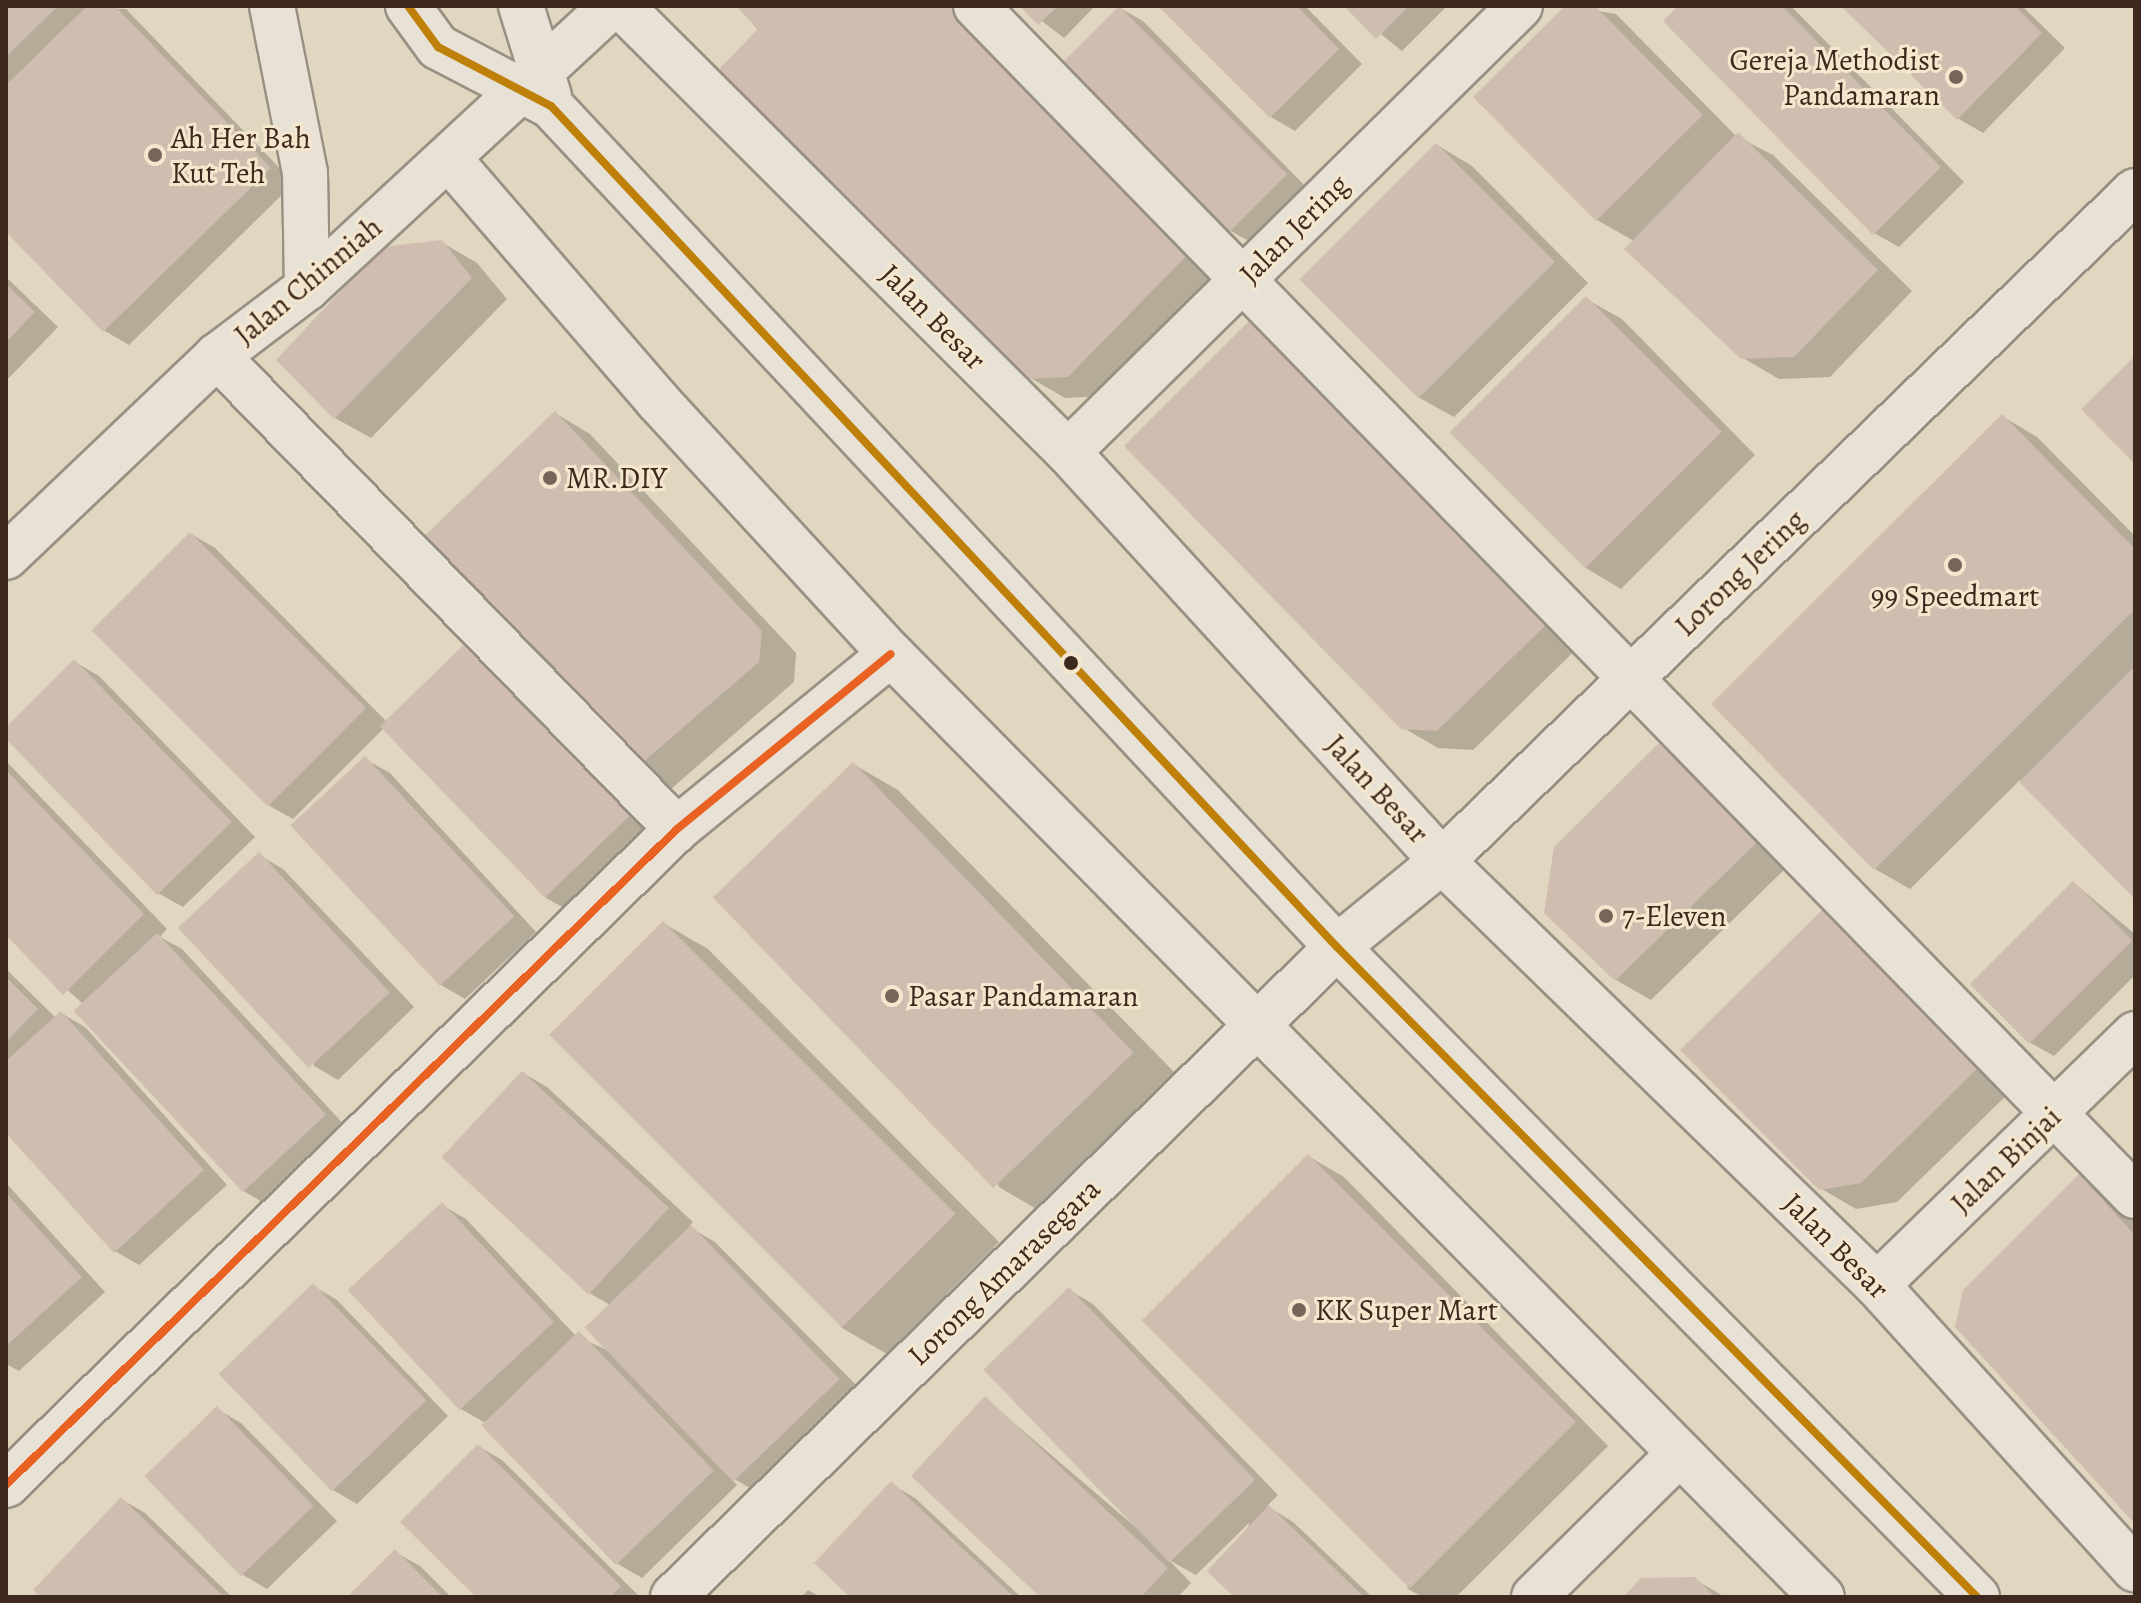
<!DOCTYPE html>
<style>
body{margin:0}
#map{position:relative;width:2141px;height:1603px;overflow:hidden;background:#e1d6c0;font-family:Alegreya,serif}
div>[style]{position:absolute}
.shadow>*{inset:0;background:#0003}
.building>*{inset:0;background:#cfbdb0;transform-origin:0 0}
.roads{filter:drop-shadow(2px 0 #989082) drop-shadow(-2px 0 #989082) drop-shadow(0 2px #989082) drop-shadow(0 -2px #989082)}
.minor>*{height:44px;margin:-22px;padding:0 22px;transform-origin:22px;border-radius:22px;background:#e7e1d6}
.bus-1>*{height:8px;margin:-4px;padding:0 4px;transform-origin:4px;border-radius:4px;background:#bf8009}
.bus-2>*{height:8px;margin:-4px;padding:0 4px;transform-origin:4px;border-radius:4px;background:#e96222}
.dots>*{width:22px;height:22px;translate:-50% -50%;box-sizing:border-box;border:4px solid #f5e7cd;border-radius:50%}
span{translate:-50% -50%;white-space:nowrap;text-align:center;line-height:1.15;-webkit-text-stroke:6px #f5e7cd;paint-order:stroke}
.poi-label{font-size:30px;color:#3d291e}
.right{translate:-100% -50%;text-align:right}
.left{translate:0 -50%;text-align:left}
.street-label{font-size:30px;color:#3d291e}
.frame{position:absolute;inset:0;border:8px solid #3d291e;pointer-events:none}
</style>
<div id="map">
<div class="shadow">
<i style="clip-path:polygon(6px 6px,126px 9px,294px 183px,129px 345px,105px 331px,6px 229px)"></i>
<i style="clip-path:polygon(739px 6px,1230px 267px,1104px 396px,1065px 398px,1029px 377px)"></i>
<i style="clip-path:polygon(1022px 6px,1095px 6px,1064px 38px)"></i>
<i style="clip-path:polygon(1161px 6px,1305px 6px,1362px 64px,1295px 131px,1271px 117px)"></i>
<i style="clip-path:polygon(1346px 6px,1447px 6px,1402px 51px)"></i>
<i style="clip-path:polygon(1568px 6px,1616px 14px,1736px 136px,1773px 155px,1912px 291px,1830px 377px,1779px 379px,1743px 358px,1634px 241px,1597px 220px)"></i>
<i style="clip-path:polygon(1681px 6px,1791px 6px,1964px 182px,1899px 247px,1874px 233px)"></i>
<i style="clip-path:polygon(1844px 6px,2022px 6px,2065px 48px,1983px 133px,1959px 119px)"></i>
<i style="clip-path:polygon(1118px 7px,1143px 21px,1309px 190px,1254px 244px,1229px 230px)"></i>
<i style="clip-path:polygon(1437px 145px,1472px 166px,1588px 283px,1454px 417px,1418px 397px)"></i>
<i style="clip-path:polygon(441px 242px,477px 263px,507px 299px,371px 438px,335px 418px,278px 360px)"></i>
<i style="clip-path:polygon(6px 277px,58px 327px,6px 381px)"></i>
<i style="clip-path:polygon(1586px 299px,1622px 319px,1755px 455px,1621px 589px,1586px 568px)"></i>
<i style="clip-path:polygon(555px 413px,590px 434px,796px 653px,794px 682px,671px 789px,635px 769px)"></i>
<i style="clip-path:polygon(2002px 416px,2037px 437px,2135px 536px,2135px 897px,2020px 780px,1910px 889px,1875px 869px)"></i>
<i style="clip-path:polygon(1126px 446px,1588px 638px,1473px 750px,1438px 748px,1402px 727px)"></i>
<i style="clip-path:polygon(191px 534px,215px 548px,388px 723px,472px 641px,671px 831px,582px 918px,546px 898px,384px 728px,293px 819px,268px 805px)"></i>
<i style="clip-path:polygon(75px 662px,99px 676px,255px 837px,183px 907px,158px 893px,6px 736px)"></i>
<i style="clip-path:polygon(1659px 746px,1695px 766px,1790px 864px,1651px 1000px,1616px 980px)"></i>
<i style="clip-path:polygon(365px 759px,390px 773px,536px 932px,465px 999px,441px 985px)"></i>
<i style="clip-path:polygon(6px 761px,167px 929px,160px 937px,182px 949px,349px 1130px,269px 1206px,245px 1192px,84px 1005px,6px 933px)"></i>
<i style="clip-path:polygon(853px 764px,898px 790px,1179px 1077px,1043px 1213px,999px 1187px)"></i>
<i style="clip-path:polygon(259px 855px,283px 869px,414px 1007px,338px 1080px,314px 1066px)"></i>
<i style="clip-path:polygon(2074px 883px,2135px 934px,2135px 975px,2054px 1056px,2029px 1042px)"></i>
<i style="clip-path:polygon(1824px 910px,1860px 930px,2012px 1090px,1897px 1202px,1856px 1209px,1820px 1188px)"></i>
<i style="clip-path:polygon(663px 923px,708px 949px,999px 1242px,887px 1354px,842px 1328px)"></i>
<i style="clip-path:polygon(6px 969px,56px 1018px,61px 1013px,85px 1027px,227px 1185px,139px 1265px,115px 1251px,6px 1131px)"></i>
<i style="clip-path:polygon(523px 1073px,547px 1087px,693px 1222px,689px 1227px,715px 1242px,864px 1393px,762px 1495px,729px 1476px,737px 1485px,642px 1578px,618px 1564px,487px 1424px,461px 1409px,442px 1205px,466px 1219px,576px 1336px,607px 1350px,612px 1306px,591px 1294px)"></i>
<i style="clip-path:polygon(1308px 1156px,1344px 1177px,1608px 1446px,1456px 1597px,1423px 1597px,1408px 1589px)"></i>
<i style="clip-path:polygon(2079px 1177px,2135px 1219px,2135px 1521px)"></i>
<i style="clip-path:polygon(6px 1183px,105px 1292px,19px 1371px,6px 1364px)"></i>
<i style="clip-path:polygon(313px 1286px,337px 1300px,448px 1416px,357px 1504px,333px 1490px)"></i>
<i style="clip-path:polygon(1069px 1290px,1093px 1304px,1278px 1495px,1267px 1506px,1293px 1522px,1372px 1597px,1237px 1597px,1249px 1523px,1196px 1575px,1169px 1560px,1191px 1583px,1178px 1597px,1042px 1597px,986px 1399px,1154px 1543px)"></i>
<i style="clip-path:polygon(217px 1409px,241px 1423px,337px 1521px,267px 1589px,243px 1575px)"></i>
<i style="clip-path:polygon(478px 1446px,502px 1460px,640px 1597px,478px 1597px)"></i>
<i style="clip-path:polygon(891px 1484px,915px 1498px,1021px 1597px,853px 1597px)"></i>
<i style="clip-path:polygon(121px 1499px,145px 1513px,232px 1597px,43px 1597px)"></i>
<i style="clip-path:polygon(395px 1552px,420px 1566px,451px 1597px,350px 1597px)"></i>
<i style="clip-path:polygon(1694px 1579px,1725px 1597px,1626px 1597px)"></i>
<i style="clip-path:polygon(808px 1590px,820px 1597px,801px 1597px)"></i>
</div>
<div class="building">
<i style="clip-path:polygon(6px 6px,58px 6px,6px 57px)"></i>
<i style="clip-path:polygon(87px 6px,115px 6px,271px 168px,103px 332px,6px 232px,6px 85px)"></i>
<i style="clip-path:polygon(736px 6px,959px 6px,1196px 246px,1068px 377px,1028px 379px,719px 69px,758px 29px)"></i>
<i style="clip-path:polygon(1020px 6px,1058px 6px,1038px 25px)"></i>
<i style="left:1119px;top:6px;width:238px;height:81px;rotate:45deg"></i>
<i style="clip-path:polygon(1158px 6px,1297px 6px,1339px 49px,1270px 118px)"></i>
<i style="clip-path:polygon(1344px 6px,1409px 6px,1376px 39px)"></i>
<i style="clip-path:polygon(1565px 6px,1595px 6px,1703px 115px,1596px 221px,1473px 97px)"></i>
<i style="clip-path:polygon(1678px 6px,1782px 6px,1941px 167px,1873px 235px,1663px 21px)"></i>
<i style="clip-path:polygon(1841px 6px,2015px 6px,2042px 33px,1957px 120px)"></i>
<i style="clip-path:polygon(1738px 132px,1878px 270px,1794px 357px,1741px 359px,1624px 249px)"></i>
<i style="left:1436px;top:143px;width:168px;height:193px;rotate:45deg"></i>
<i style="clip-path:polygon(442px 240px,472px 278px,334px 419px,276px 360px,382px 247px)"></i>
<i style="clip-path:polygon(6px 284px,35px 312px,6px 342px)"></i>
<i style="left:1586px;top:296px;width:192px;height:193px;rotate:45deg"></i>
<i style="clip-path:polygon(1257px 313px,1554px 617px,1437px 731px,1401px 729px,1124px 446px)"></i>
<i style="clip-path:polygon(2135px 356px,2135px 464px,2081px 409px)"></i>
<i style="clip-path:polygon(555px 411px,762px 631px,759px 662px,634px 770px,419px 541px)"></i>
<i style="clip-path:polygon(2002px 414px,2135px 549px,2135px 609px,1874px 870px,1711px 704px)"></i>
<i style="left:190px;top:532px;width:249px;height:139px;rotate:45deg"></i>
<i style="left:471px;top:638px;width:238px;height:127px;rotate:46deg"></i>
<i style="clip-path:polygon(74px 659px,232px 822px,157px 895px,6px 739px,6px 727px)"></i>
<i style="clip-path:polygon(2135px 666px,2135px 899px,2019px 782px)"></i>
<i style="clip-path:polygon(1659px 743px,1756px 843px,1615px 981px,1544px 913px,1554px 847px)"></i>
<i style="left:365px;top:756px;width:219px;height:102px;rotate:47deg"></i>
<i style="left:853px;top:762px;width:404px;height:195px;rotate:46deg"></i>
<i style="clip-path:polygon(6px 770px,144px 914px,63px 995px,6px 935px)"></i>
<i style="left:259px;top:852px;width:192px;height:111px;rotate:47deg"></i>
<i style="left:2073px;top:881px;width:84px;height:146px;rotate:45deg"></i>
<i style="clip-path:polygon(1824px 908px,1978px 1068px,1861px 1183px,1819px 1190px,1680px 1050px)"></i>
<i style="left:663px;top:921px;width:414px;height:161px;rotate:45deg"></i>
<i style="left:157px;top:933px;width:248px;height:114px;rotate:47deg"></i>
<i style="clip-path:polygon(6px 977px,38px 1009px,6px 1042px)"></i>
<i style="clip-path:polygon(61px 1011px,204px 1170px,114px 1253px,6px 1133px,6px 1061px)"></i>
<i style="left:522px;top:1071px;width:201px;height:118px;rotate:43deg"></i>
<i style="left:1308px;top:1154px;width:379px;height:235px;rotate:45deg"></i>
<i style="clip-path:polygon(2079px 1174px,2135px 1235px,2135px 1524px,1955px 1327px,1963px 1290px)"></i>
<i style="clip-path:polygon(6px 1193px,82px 1277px,6px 1346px)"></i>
<i style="left:442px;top:1202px;width:164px;height:129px;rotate:47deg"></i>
<i style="left:691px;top:1225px;width:214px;height:148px;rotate:46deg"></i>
<i style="left:313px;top:1283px;width:163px;height:131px;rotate:46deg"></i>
<i style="left:1069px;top:1287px;width:268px;height:119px;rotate:46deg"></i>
<i style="left:579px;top:1331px;width:194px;height:136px;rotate:46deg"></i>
<i style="clip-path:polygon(985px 1396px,1168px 1568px,1141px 1597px,1040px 1597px,911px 1476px)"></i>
<i style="left:217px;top:1406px;width:139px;height:101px;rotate:46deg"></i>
<i style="clip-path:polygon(478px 1444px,621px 1586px,610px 1597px,476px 1597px,400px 1522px)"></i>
<i style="clip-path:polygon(891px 1481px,1014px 1597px,850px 1597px,814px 1563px)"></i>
<i style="clip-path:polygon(121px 1497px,224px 1597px,40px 1597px,33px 1590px)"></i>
<i style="clip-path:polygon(1269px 1505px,1364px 1597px,1234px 1597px,1207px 1571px)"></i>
<i style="clip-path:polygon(395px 1549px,443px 1597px,347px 1597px)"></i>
<i style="clip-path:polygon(1695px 1577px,1715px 1597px,1623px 1597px,1641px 1578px)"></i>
</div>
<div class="roads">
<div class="minor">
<i style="left:272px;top:6px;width:170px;rotate:78.8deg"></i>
<i style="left:305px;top:173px;width:115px;rotate:89deg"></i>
<i style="left:408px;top:6px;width:51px;rotate:53.8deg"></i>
<i style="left:438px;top:47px;width:127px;rotate:27.6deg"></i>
<i style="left:551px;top:106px;width:1151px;rotate:46.94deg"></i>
<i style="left:1337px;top:947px;width:912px;rotate:45.44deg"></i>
<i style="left:521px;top:6px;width:94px;rotate:72.7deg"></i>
<i style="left:621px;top:6px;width:631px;rotate:44.94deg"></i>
<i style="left:1068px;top:452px;width:554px;rotate:47.56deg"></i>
<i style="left:1442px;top:861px;width:607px;rotate:44.27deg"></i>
<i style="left:1877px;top:1285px;width:384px;rotate:47.8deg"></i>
<i style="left:976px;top:6px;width:1661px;rotate:45.76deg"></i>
<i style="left:450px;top:160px;width:318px;rotate:49.2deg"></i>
<i style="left:658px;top:401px;width:344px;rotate:47.4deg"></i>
<i style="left:891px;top:654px;width:1325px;rotate:45.37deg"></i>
<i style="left:217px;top:356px;width:660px;rotate:45.8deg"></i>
<i style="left:1068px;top:452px;width:635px;rotate:-44.62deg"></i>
<i style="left:6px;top:557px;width:291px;rotate:-43.6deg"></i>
<i style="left:217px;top:356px;width:113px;rotate:-37.1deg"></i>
<i style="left:307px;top:288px;width:415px;rotate:-42.8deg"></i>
<i style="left:1877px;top:1285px;width:360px;rotate:-44.2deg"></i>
<i style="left:6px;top:1485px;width:938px;rotate:-44.35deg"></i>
<i style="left:677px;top:829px;width:276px;rotate:-39.3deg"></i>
<i style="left:673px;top:1597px;width:929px;rotate:-44.39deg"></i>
<i style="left:1337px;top:947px;width:136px;rotate:-39.3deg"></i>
<i style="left:1442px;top:861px;width:964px;rotate:-44.03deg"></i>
<i style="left:1534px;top:1597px;width:202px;rotate:-44.6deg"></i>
</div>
</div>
<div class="bus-1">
<i style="left:408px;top:6px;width:51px;rotate:53.8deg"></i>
<i style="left:438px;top:47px;width:127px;rotate:27.6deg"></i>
<i style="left:551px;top:106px;width:1151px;rotate:46.94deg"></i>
<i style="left:1337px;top:947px;width:912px;rotate:45.44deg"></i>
</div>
<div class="bus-2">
<i style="left:6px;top:1485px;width:938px;rotate:-44.35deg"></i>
<i style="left:677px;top:829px;width:276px;rotate:-39.3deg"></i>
</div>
<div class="dots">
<i style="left:1956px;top:77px;background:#766657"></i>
<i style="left:155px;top:155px;background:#766657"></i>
<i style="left:550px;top:478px;background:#766657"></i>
<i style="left:1955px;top:565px;background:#766657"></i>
<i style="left:1071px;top:663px;background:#3d291e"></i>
<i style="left:1606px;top:916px;background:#766657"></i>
<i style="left:892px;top:996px;background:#766657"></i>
<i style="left:1299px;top:1310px;background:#766657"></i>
</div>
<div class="poi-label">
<span class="right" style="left:1940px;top:77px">Gereja Methodist<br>Pandamaran</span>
<span class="left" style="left:171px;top:155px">Ah Her Bah<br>Kut Teh</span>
<span class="left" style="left:566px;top:478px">MR.DIY</span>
<span style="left:1955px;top:596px">99 Speedmart</span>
<span class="left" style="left:1622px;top:916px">7-Eleven</span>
<span class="left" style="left:908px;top:996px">Pasar Pandamaran</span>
<span class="left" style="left:1315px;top:1310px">KK Super Mart</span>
</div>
<div class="street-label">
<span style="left:1294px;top:229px;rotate:-45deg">Jalan Jering</span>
<span style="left:308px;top:281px;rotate:-40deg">Jalan Chinniah</span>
<span style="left:933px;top:317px;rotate:45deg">Jalan Besar</span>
<span style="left:1740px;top:573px;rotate:-44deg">Lorong Jering</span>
<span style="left:1377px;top:789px;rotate:47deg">Jalan Besar</span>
<span style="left:2006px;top:1160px;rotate:-44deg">Jalan Binjai</span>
<span style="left:1836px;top:1246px;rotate:45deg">Jalan Besar</span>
<span style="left:1004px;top:1272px;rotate:-44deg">Lorong Amarasegara</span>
</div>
<div class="frame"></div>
</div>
